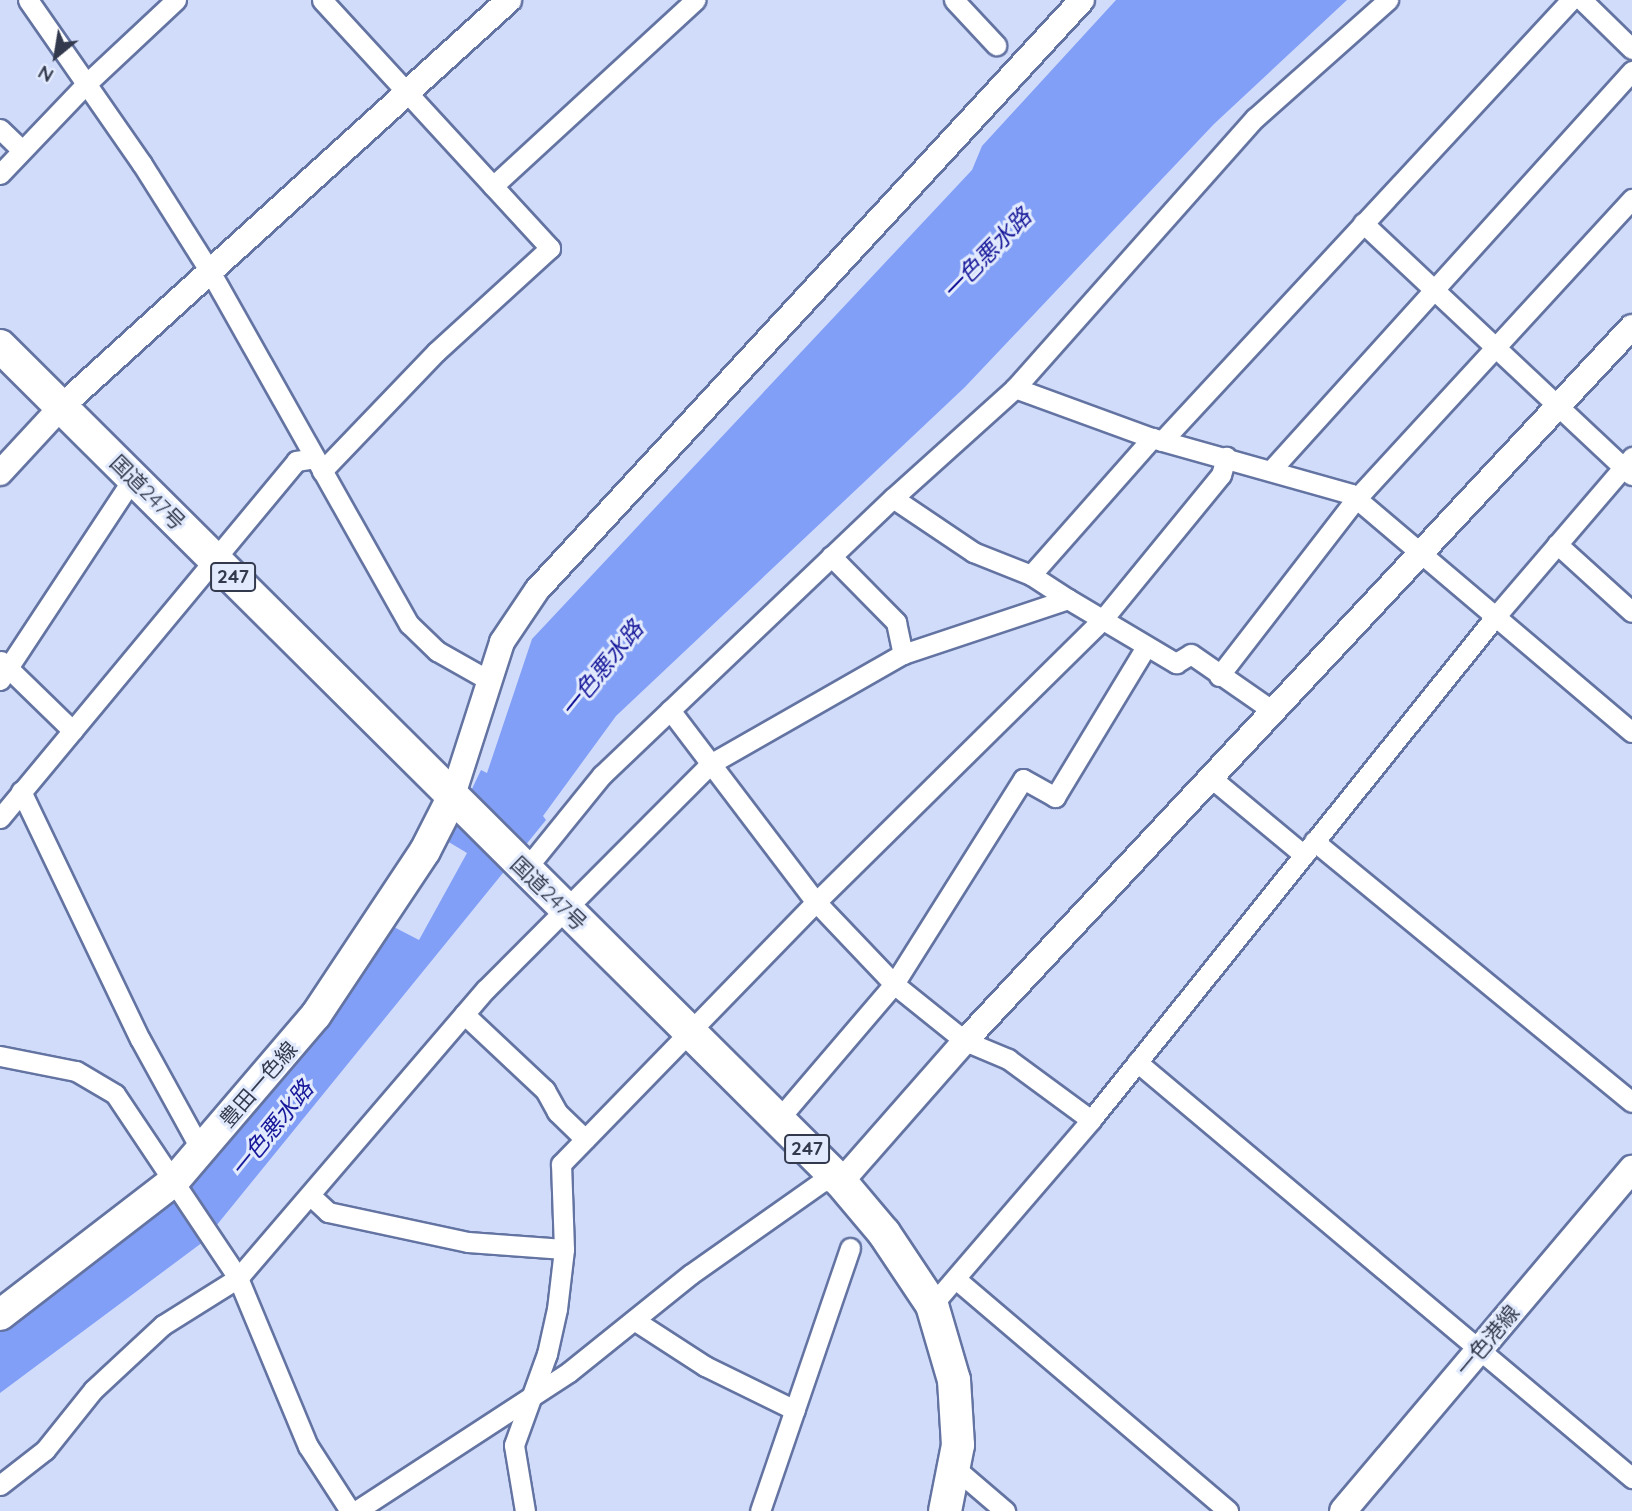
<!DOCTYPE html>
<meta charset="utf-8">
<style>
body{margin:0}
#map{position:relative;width:1632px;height:1511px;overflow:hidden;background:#d1dcfb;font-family:Quicksand,"Noto Sans JP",sans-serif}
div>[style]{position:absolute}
.water>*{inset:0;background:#829ff7}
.roads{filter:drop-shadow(2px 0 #6474a2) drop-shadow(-2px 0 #6474a2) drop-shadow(0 2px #6474a2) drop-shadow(0 -2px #6474a2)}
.minor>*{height:19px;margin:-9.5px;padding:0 9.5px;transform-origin:9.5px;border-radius:9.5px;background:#fff}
.tertiary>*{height:24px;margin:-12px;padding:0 12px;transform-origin:12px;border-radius:12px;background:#fff}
.secondary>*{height:26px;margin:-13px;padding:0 13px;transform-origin:13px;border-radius:13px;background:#fff}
.primary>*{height:30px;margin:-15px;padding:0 15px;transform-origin:15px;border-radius:15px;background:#fff}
.trunk>*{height:32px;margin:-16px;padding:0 16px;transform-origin:16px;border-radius:16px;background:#fff}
span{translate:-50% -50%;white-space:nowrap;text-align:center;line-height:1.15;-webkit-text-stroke:6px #e2eafe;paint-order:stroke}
.shield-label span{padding:2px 5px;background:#e2eafe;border:2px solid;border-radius:5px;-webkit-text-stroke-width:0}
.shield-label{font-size:19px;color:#333a4e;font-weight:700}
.street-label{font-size:21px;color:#333a4e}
.water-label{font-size:23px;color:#171899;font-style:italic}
.north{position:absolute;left:21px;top:21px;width:70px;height:70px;-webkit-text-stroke:5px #e2eafe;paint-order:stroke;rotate:210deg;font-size:19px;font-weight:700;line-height:28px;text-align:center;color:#333a4e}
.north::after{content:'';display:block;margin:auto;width:24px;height:32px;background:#333a4e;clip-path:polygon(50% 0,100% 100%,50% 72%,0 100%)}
</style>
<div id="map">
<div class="water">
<i style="clip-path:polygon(1116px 0,1347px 0,1214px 124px,965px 387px,616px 716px,543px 816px,546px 820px,203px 1242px,0 1393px,0 1330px,86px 1263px,392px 926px,419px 940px,467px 853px,447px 841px,481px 770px,487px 773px,532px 639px,972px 170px,982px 146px)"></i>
</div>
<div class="roads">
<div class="minor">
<i style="left:28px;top:0;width:200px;rotate:55.2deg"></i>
<i style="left:142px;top:164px;width:129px;rotate:57.7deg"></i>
<i style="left:211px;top:273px;width:403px;rotate:60.6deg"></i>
<i style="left:409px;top:624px;width:39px;rotate:44deg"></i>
<i style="left:437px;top:651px;width:61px;rotate:29.5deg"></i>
<i style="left:322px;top:0;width:337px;rotate:47.4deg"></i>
<i style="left:550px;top:248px;width:154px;rotate:137.6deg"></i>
<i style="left:436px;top:352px;width:165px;rotate:133.8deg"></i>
<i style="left:954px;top:0;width:62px;rotate:47deg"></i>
<i style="left:1582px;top:0;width:70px;rotate:44.4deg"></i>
<i style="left:0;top:129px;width:30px;rotate:44deg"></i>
<i style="left:0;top:174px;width:122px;rotate:-46.3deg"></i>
<i style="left:84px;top:86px;width:126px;rotate:-43.1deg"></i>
<i style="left:493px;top:186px;width:275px;rotate:-42.6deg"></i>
<i style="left:1363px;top:223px;width:368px;rotate:43.2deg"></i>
<i style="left:1015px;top:388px;width:146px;rotate:20.1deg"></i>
<i style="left:1152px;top:438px;width:207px;rotate:15.7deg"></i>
<i style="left:1351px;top:494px;width:368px;rotate:40.3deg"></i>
<i style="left:1162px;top:441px;width:601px;rotate:-47.16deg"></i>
<i style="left:1272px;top:469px;width:537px;rotate:-47.87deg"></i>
<i style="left:893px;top:498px;width:97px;rotate:34deg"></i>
<i style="left:973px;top:552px;width:62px;rotate:21.6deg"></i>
<i style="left:1031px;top:575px;width:44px;rotate:33deg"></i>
<i style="left:1557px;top:544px;width:101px;rotate:42.2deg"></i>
<i style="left:831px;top:556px;width:93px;rotate:45.4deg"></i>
<i style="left:896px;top:622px;width:33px;rotate:78deg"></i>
<i style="left:1031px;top:575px;width:183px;rotate:-48.5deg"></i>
<i style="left:1px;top:661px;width:100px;rotate:44.2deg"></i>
<i style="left:1219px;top:676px;width:224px;rotate:-52.3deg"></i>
<i style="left:1356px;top:499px;width:408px;rotate:-47.4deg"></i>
<i style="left:0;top:680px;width:243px;rotate:-56.6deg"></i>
<i style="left:670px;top:710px;width:241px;rotate:52.8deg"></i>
<i style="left:816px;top:902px;width:113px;rotate:46.4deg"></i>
<i style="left:894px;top:984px;width:91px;rotate:38.8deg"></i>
<i style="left:965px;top:1041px;width:47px;rotate:22.7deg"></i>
<i style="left:1008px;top:1059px;width:103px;rotate:36.3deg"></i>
<i style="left:1210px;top:777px;width:122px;rotate:39.7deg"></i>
<i style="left:21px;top:791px;width:275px;rotate:64.4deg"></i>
<i style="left:140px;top:1039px;width:127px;rotate:61.2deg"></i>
<i style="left:0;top:818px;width:464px;rotate:-50.3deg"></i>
<i style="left:296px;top:461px;width:19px;rotate:-9deg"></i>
<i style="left:1314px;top:841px;width:411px;rotate:39.4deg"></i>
<i style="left:525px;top:870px;width:122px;rotate:-51deg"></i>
<i style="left:602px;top:775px;width:402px;rotate:-43.6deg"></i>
<i style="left:893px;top:498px;width:164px;rotate:-42deg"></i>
<i style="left:1015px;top:388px;width:361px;rotate:-48.4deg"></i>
<i style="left:1255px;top:118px;width:178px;rotate:-41.6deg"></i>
<i style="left:464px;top:1014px;width:111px;rotate:43.2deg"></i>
<i style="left:545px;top:1090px;width:25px;rotate:61deg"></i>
<i style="left:557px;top:1112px;width:39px;rotate:44deg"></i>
<i style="left:0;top:1056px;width:77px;rotate:11.2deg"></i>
<i style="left:76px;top:1071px;width:45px;rotate:30.5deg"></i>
<i style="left:115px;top:1094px;width:221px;rotate:56.2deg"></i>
<i style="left:238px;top:1278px;width:182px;rotate:67.4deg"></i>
<i style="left:308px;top:1446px;width:77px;rotate:57.1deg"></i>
<i style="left:1137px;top:1062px;width:647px;rotate:40.04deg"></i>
<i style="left:777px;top:1121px;width:180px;rotate:-49.5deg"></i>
<i style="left:894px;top:984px;width:242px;rotate:-57.8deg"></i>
<i style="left:1023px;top:779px;width:37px;rotate:29deg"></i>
<i style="left:1055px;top:797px;width:175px;rotate:-58.8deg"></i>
<i style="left:312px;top:1197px;width:22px;rotate:43deg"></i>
<i style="left:328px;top:1212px;width:143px;rotate:12.1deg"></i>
<i style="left:468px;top:1242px;width:96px;rotate:4.2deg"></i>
<i style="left:957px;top:1280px;width:356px;rotate:40.4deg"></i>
<i style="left:932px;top:1305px;width:244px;rotate:-49.3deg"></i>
<i style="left:1091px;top:1120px;width:645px;rotate:-51.23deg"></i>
<i style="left:1495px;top:617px;width:211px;rotate:-49.4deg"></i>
<i style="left:634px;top:1320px;width:85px;rotate:32.9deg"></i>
<i style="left:705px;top:1366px;width:100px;rotate:26.1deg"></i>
<i style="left:956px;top:1469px;width:65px;rotate:40.6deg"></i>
<i style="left:0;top:1485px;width:57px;rotate:-37.9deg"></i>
<i style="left:45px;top:1450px;width:77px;rotate:-51.3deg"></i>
<i style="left:93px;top:1390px;width:96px;rotate:-42.9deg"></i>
<i style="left:163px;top:1325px;width:89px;rotate:-32.1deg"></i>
<i style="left:238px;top:1278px;width:381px;rotate:-49.4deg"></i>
<i style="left:486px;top:989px;width:317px;rotate:-45.1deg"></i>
<i style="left:710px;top:764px;width:222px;rotate:-29.7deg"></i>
<i style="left:903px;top:654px;width:174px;rotate:-18.4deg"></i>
<i style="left:1068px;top:599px;width:126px;rotate:30.7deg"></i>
<i style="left:1176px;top:663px;width:17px;rotate:-31deg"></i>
<i style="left:1191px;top:654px;width:100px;rotate:34.8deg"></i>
<i style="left:356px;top:1511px;width:254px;rotate:-33.1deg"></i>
<i style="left:569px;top:1372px;width:156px;rotate:-38.8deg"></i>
<i style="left:691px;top:1274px;width:161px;rotate:-35.2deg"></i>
<i style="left:823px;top:1181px;width:18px;rotate:3deg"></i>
<i style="left:525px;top:1511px;width:67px;rotate:-99.5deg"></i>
<i style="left:514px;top:1445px;width:97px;rotate:-70.1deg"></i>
<i style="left:547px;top:1354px;width:46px;rotate:-77.5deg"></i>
<i style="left:557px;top:1309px;width:60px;rotate:-83.3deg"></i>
<i style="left:564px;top:1249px;width:85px;rotate:-92deg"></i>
<i style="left:561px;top:1164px;width:366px;rotate:-45.8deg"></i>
<i style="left:816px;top:902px;width:403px;rotate:-44.6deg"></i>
<i style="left:1103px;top:619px;width:186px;rotate:-50.7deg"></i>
<i style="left:1221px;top:475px;width:19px;rotate:-74deg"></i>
<i style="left:760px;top:1511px;width:278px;rotate:-71.1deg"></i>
</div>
<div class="tertiary">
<i style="left:0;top:473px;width:91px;rotate:-47.2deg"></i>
<i style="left:62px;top:406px;width:604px;rotate:-42.25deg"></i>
<i style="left:452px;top:798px;width:164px;rotate:-72.2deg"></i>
<i style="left:502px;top:642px;width:63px;rotate:-56.1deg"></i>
<i style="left:537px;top:590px;width:803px;rotate:-47.27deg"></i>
<i style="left:841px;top:1182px;width:188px;rotate:-48.7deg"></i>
<i style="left:965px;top:1041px;width:977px;rotate:-46.95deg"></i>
</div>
<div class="secondary">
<i style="left:1343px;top:1511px;width:448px;rotate:-49.8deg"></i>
</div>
<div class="primary">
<i style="left:0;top:1315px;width:221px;rotate:-37.6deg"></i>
<i style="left:175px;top:1180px;width:217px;rotate:-49.5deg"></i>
<i style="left:316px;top:1015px;width:197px;rotate:-56.4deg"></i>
<i style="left:425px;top:851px;width:59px;rotate:-63deg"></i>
</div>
<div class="trunk">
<i style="left:0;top:346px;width:1186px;rotate:44.83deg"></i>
<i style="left:841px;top:1182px;width:67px;rotate:49.9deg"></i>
<i style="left:884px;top:1233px;width:87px;rotate:56.3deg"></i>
<i style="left:932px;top:1305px;width:78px;rotate:73.7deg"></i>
<i style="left:954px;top:1380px;width:65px;rotate:86.5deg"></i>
<i style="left:958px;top:1445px;width:67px;rotate:101.1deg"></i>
</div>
</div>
<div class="shield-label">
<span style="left:233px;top:577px">247</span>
<span style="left:807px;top:1149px">247</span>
</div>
<div class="street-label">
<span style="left:148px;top:492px;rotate:45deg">国道247号</span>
<span style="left:549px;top:893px;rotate:44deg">国道247号</span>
<span style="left:258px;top:1084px;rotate:-49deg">豊田一色線</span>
<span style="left:1487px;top:1340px;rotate:-50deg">一色港線</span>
</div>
<div class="water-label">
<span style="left:987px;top:254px;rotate:-46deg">一色悪水路</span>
<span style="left:602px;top:669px;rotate:-51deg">一色悪水路</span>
<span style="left:272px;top:1129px;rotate:-51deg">一色悪水路</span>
</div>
<div class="north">N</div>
</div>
